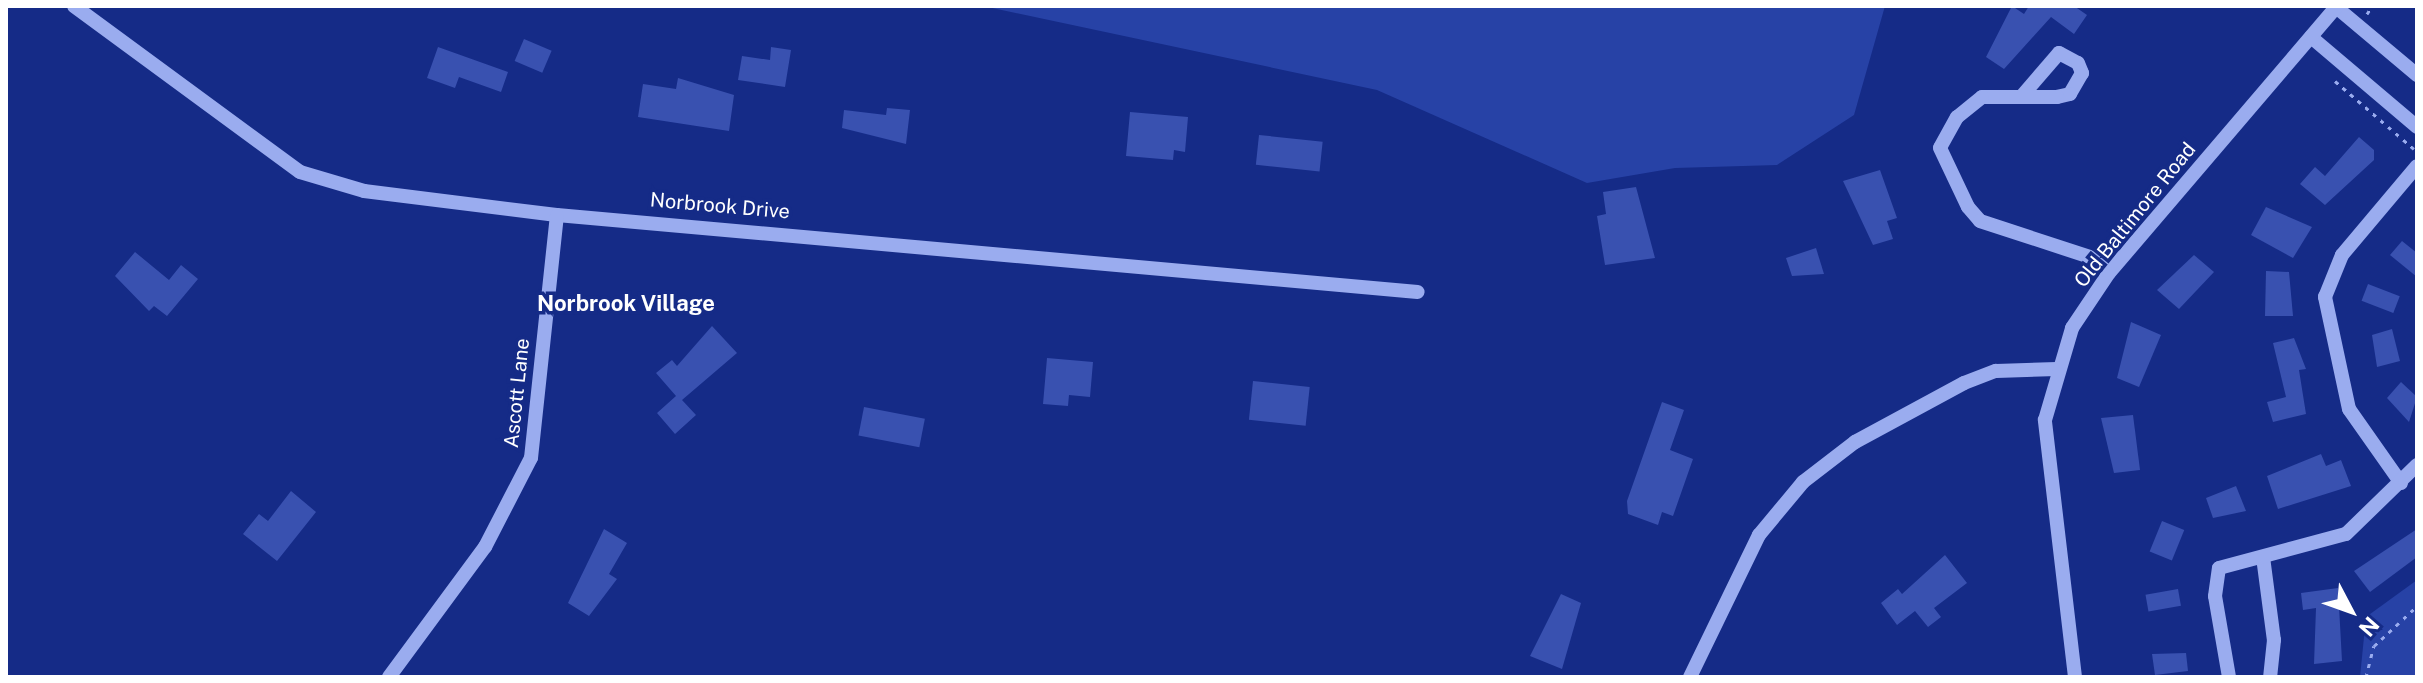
<!DOCTYPE html>
<style>
body{margin:0}
#map{position:relative;width:2423px;height:683px;overflow:hidden;background:#152b87;font-family:"Public Sans",sans-serif}
div>[style]{position:absolute}
.green>*{inset:0;background:#2742a6}
.building>*{inset:0;background:#3951b0;transform-origin:0 0}
.path>*{height:3px;margin-top:-1.5px;transform-origin:0;background:repeating-linear-gradient(90deg,#9aacef 0 4px,transparent 0 10px)}
.minor>*{height:14px;margin:-7px;padding:0 7px;transform-origin:7px;border-radius:7px;background:#9aacef}
span{translate:-50% -50%;white-space:nowrap;text-align:center;line-height:1.15;-webkit-text-stroke:7px #152b87;paint-order:stroke}
.street-label{font-size:20px;color:#fff}
.neighbourhood-label{font-size:22px;color:#fff;font-weight:700}
.frame{position:absolute;inset:0;border:8px solid #fff;pointer-events:none}
.north{position:absolute;left:2311px;top:571px;width:80px;height:80px;-webkit-text-stroke:6px #152b87;paint-order:stroke;rotate:131deg;font-size:22px;font-weight:700;line-height:32px;text-align:center;color:#fff}
.north::after{content:'';display:block;margin:auto;width:28px;height:36px;background:#fff;clip-path:polygon(50% 0,100% 100%,50% 72%,0 100%)}
</style>
<div id="map">
<div class="green">
<i style="clip-path:polygon(983px 6px,1885px 6px,1854px 115px,1777px 165px,1675px 168px,1587px 183px,1377px 90px)"></i>
<i style="clip-path:polygon(2417px 580px,2417px 677px,2360px 677px,2366px 617px)"></i>
</div>
<div class="building">
<i style="clip-path:polygon(2012px 6px,2024px 14px,2029px 6px,2074px 6px,2087px 15px,2074px 34px,2051px 17px,2004px 69px,1986px 57px)"></i>
<i style="left:524px;top:39px;width:30px;height:24px;rotate:23deg"></i>
<i style="clip-path:polygon(438px 47px,508px 72px,501px 92px,459px 77px,455px 88px,427px 78px)"></i>
<i style="clip-path:polygon(771px 47px,791px 50px,785px 87px,738px 80px,742px 56px,770px 60px)"></i>
<i style="clip-path:polygon(678px 78px,734px 95px,729px 131px,638px 117px,643px 84px,676px 89px)"></i>
<i style="clip-path:polygon(887px 108px,910px 110px,906px 144px,842px 128px,844px 110px,886px 115px)"></i>
<i style="clip-path:polygon(1130px 112px,1188px 117px,1185px 152px,1174px 150px,1173px 160px,1126px 156px)"></i>
<i style="left:1259px;top:135px;width:64px;height:30px;rotate:6deg"></i>
<i style="clip-path:polygon(2359px 137px,2374px 150px,2374px 160px,2325px 205px,2300px 184px,2315px 167px,2325px 176px)"></i>
<i style="clip-path:polygon(1880px 170px,1897px 218px,1887px 221px,1893px 239px,1873px 245px,1843px 181px)"></i>
<i style="clip-path:polygon(1636px 187px,1655px 258px,1605px 265px,1597px 216px,1606px 214px,1603px 192px)"></i>
<i style="clip-path:polygon(2266px 207px,2312px 227px,2293px 258px,2251px 235px)"></i>
<i style="clip-path:polygon(2402px 241px,2417px 253px,2417px 277px,2390px 255px)"></i>
<i style="clip-path:polygon(1816px 248px,1824px 274px,1792px 276px,1786px 258px)"></i>
<i style="clip-path:polygon(135px 252px,169px 280px,181px 265px,198px 279px,167px 316px,154px 306px,149px 311px,115px 276px)"></i>
<i style="clip-path:polygon(2194px 255px,2214px 272px,2179px 309px,2157px 290px)"></i>
<i style="clip-path:polygon(2266px 271px,2289px 272px,2293px 316px,2265px 316px)"></i>
<i style="left:2368px;top:284px;width:34px;height:18px;rotate:21deg"></i>
<i style="clip-path:polygon(2131px 322px,2161px 335px,2139px 387px,2117px 378px)"></i>
<i style="clip-path:polygon(712px 326px,737px 353px,682px 400px,696px 415px,675px 434px,657px 413px,676px 396px,656px 373px,672px 360px,677px 366px)"></i>
<i style="clip-path:polygon(2392px 329px,2400px 361px,2377px 367px,2372px 335px)"></i>
<i style="clip-path:polygon(2294px 338px,2306px 369px,2299px 370px,2306px 414px,2273px 422px,2267px 402px,2286px 397px,2273px 343px)"></i>
<i style="clip-path:polygon(1047px 358px,1093px 362px,1090px 397px,1069px 395px,1068px 406px,1043px 404px)"></i>
<i style="left:1253px;top:381px;width:57px;height:39px;rotate:6deg"></i>
<i style="clip-path:polygon(2401px 382px,2417px 397px,2409px 422px,2387px 398px)"></i>
<i style="clip-path:polygon(1662px 402px,1684px 410px,1670px 450px,1693px 459px,1673px 516px,1662px 512px,1658px 525px,1628px 514px,1627px 501px)"></i>
<i style="left:864px;top:407px;width:62px;height:29px;rotate:11deg"></i>
<i style="clip-path:polygon(2133px 415px,2140px 470px,2114px 473px,2101px 418px)"></i>
<i style="clip-path:polygon(2321px 454px,2326px 466px,2341px 460px,2351px 486px,2278px 509px,2267px 476px)"></i>
<i style="clip-path:polygon(2236px 486px,2246px 511px,2213px 518px,2206px 498px)"></i>
<i style="clip-path:polygon(291px 491px,316px 512px,277px 561px,243px 534px,259px 514px,268px 521px)"></i>
<i style="left:2162px;top:521px;width:24px;height:33px;rotate:22deg"></i>
<i style="clip-path:polygon(604px 529px,627px 543px,609px 574px,617px 579px,589px 616px,568px 603px)"></i>
<i style="clip-path:polygon(2417px 529px,2417px 557px,2370px 592px,2354px 571px)"></i>
<i style="clip-path:polygon(1945px 555px,1967px 583px,1934px 608px,1941px 617px,1928px 627px,1915px 611px,1897px 625px,1881px 603px,1898px 589px,1902px 594px)"></i>
<i style="clip-path:polygon(2338px 588px,2342px 661px,2314px 664px,2316px 608px,2303px 610px,2301px 593px)"></i>
<i style="left:2178px;top:589px;width:17px;height:33px;rotate:80deg"></i>
<i style="clip-path:polygon(1561px 594px,1581px 603px,1562px 669px,1530px 656px)"></i>
<i style="clip-path:polygon(2186px 653px,2188px 671px,2155px 675px,2152px 654px)"></i>
</div>
<div class="path">
<i style="left:2367px;top:14px;width:9px;rotate:-58deg"></i>
<i style="left:2335px;top:81px;width:104px;rotate:40.7deg"></i>
<i style="left:2366px;top:677px;width:32px;rotate:-76deg"></i>
<i style="left:2374px;top:646px;width:59px;rotate:-42.9deg"></i>
</div>
<div class="minor">
<i style="left:74px;top:6px;width:280px;rotate:36.3deg"></i>
<i style="left:300px;top:172px;width:67px;rotate:16.5deg"></i>
<i style="left:364px;top:191px;width:194px;rotate:7.1deg"></i>
<i style="left:557px;top:215px;width:864px;rotate:5.11deg"></i>
<i style="left:2336px;top:7px;width:106px;rotate:40deg"></i>
<i style="left:2311px;top:37px;width:139px;rotate:40.3deg"></i>
<i style="left:2021px;top:97px;width:58px;rotate:-49.2deg"></i>
<i style="left:2059px;top:53px;width:21px;rotate:28deg"></i>
<i style="left:2078px;top:63px;width:11px;rotate:68deg"></i>
<i style="left:2082px;top:73px;width:24px;rotate:120deg"></i>
<i style="left:2070px;top:94px;width:13px;rotate:167deg"></i>
<i style="left:2057px;top:97px;width:75px;rotate:180deg"></i>
<i style="left:1982px;top:97px;width:32px;rotate:141deg"></i>
<i style="left:1957px;top:117px;width:35px;rotate:119deg"></i>
<i style="left:1940px;top:148px;width:65px;rotate:64.6deg"></i>
<i style="left:1968px;top:207px;width:18px;rotate:49deg"></i>
<i style="left:1980px;top:221px;width:142px;rotate:18.1deg"></i>
<i style="left:2401px;top:483px;width:90px;rotate:-125.1deg"></i>
<i style="left:2349px;top:409px;width:115px;rotate:-102.1deg"></i>
<i style="left:2325px;top:297px;width:45px;rotate:-68deg"></i>
<i style="left:2342px;top:255px;width:116px;rotate:-49.9deg"></i>
<i style="left:2263px;top:557px;width:84px;rotate:82.5deg"></i>
<i style="left:2274px;top:640px;width:37px;rotate:96deg"></i>
<i style="left:389px;top:677px;width:162px;rotate:-53.6deg"></i>
<i style="left:485px;top:547px;width:100px;rotate:-62.7deg"></i>
<i style="left:531px;top:458px;width:244px;rotate:-83.9deg"></i>
<i style="left:1690px;top:677px;width:158px;rotate:-64.1deg"></i>
<i style="left:1759px;top:535px;width:69px;rotate:-50.3deg"></i>
<i style="left:1803px;top:482px;width:66px;rotate:-37.6deg"></i>
<i style="left:1855px;top:442px;width:124px;rotate:-28.4deg"></i>
<i style="left:1964px;top:383px;width:34px;rotate:-21deg"></i>
<i style="left:1996px;top:371px;width:61px;rotate:-1.9deg"></i>
<i style="left:2075px;top:677px;width:259px;rotate:-96.7deg"></i>
<i style="left:2045px;top:420px;width:96px;rotate:-73.6deg"></i>
<i style="left:2072px;top:328px;width:66px;rotate:-56.1deg"></i>
<i style="left:2109px;top:273px;width:351px;rotate:-49.5deg"></i>
<i style="left:2229px;top:677px;width:82px;rotate:-99.8deg"></i>
<i style="left:2215px;top:596px;width:28px;rotate:-82deg"></i>
<i style="left:2219px;top:568px;width:131px;rotate:-15deg"></i>
<i style="left:2346px;top:534px;width:99px;rotate:-44.2deg"></i>
</div>
<div class="street-label">
<span style="left:720px;top:206px;rotate:5deg">Norbrook Drive</span>
<span style="left:2135px;top:215px;rotate:-51deg">Old Baltimore Road</span>
<span style="left:517px;top:393px;rotate:-84deg">Ascott Lane</span>
</div>
<div class="neighbourhood-label">
<span style="left:626px;top:304px">Norbrook Village</span>
</div>
<div class="frame"></div>
<div class="north">N</div>
</div>
